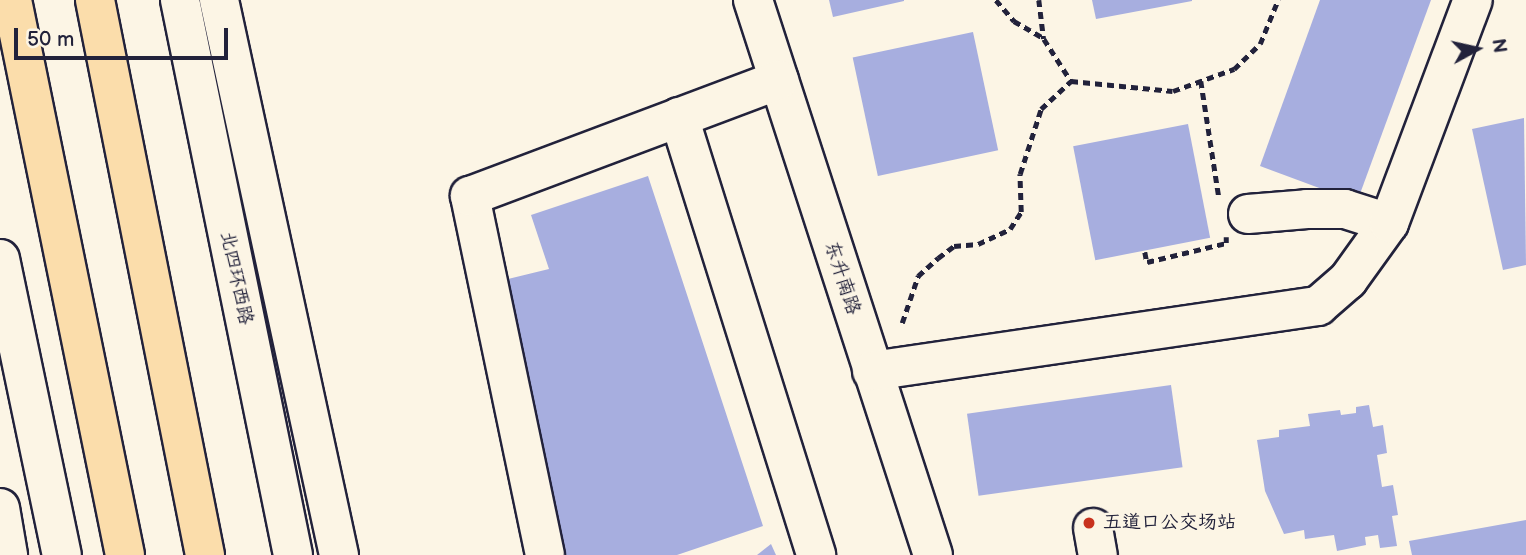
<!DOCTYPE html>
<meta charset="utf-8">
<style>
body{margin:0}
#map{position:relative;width:1526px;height:555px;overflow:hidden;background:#fcf5e5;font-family:"Balsamiq Sans","LXGW WenKai TC",sans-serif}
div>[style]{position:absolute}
.building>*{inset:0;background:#a7aedf;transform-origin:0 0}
.path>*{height:4.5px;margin-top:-2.25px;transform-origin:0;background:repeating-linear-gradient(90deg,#22223b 0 7px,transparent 0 12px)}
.roads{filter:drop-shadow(2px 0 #22223b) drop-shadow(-2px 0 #22223b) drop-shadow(0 2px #22223b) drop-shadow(0 -2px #22223b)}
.minor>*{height:38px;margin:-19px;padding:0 19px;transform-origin:19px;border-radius:19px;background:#fcf5e5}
.highway>*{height:38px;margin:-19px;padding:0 19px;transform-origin:19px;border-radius:19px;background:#fbddab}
.dots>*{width:19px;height:19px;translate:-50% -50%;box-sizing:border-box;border:4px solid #fcf5e5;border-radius:50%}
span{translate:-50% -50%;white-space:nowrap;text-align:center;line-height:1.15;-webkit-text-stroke:5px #fcf5e5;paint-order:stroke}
.street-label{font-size:19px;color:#22223b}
.poi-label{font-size:19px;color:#22223b}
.left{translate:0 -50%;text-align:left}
.north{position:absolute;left:1442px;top:14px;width:70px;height:70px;-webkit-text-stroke:5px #fcf5e5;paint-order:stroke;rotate:82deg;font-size:19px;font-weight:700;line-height:28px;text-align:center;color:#22223b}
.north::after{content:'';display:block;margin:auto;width:24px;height:32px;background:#22223b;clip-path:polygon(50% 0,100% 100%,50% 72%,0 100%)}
.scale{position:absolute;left:14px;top:28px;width:214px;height:32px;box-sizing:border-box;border:4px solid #22223b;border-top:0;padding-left:9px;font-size:21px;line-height:24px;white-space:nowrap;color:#22223b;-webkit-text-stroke:5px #fcf5e5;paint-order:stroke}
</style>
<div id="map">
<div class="building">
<i style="clip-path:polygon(829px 0,904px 0,904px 1px,833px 17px)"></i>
<i style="clip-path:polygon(1092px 0,1192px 0,1192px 1px,1096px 19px)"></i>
<i style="clip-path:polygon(1320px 0,1431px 0,1357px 202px,1260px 166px)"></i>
<i style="left:973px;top:32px;width:121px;height:123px;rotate:78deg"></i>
<i style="clip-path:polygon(1524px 118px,1526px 265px,1503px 270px,1472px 129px)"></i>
<i style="left:1188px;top:124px;width:116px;height:117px;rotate:79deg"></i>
<i style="clip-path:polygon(648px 176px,763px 526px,677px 555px,558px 555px,492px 283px,549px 269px,531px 215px)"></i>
<i style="left:1171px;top:385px;width:83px;height:206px;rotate:82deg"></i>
<i style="clip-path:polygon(1369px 405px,1373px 427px,1383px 425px,1387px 453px,1377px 455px,1382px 487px,1393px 485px,1398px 515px,1392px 516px,1397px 546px,1380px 548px,1378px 535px,1365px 537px,1366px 545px,1337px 551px,1334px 535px,1305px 539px,1304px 530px,1284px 534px,1265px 491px,1257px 440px,1279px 437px,1279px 430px,1310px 426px,1308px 414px,1340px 410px,1341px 415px,1356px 413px,1356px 407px)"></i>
<i style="clip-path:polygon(1526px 520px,1526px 555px,1412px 555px,1409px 541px)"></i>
<i style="clip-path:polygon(771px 544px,776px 555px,757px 555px)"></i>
</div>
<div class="path">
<i style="left:996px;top:0;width:28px;rotate:49deg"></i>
<i style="left:1014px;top:21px;width:34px;rotate:30deg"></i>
<i style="left:1039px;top:0;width:39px;rotate:83deg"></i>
<i style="left:1044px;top:39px;width:50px;rotate:57.3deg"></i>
<i style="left:1201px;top:81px;width:117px;rotate:81.2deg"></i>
<i style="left:1145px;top:252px;width:10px;rotate:79deg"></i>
<i style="left:1147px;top:262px;width:81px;rotate:-13.5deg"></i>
<i style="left:1226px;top:243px;width:6px;rotate:-90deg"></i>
<i style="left:902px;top:323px;width:50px;rotate:-71.2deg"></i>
<i style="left:918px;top:276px;width:27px;rotate:-42deg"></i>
<i style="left:938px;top:258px;width:20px;rotate:-37deg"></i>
<i style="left:954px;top:246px;width:24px;rotate:-5deg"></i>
<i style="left:978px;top:244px;width:35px;rotate:-25deg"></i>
<i style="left:1010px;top:229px;width:20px;rotate:-57deg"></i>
<i style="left:1021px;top:212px;width:38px;rotate:-92deg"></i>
<i style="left:1020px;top:174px;width:68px;rotate:-72.1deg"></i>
<i style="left:1041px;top:109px;width:41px;rotate:-43deg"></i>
<i style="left:1071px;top:81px;width:102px;rotate:5.6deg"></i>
<i style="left:1173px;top:91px;width:65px;rotate:-19.8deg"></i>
<i style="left:1234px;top:69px;width:36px;rotate:-44deg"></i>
<i style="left:1260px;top:44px;width:48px;rotate:-67.8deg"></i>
</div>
<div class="roads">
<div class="minor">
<i style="left:180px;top:0;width:566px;rotate:78.49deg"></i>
<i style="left:219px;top:0;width:568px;rotate:77.8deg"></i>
<i style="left:753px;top:0;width:583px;rotate:72.03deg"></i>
<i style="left:679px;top:117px;width:459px;rotate:72.6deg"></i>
<i style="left:1248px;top:214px;width:59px;rotate:-4.8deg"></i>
<i style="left:1307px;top:209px;width:38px"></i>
<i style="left:1345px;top:209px;width:46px;rotate:17.7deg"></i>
<i style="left:0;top:259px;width:302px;rotate:78.2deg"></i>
<i style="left:872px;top:371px;width:451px;rotate:-8.3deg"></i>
<i style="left:1318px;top:306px;width:40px;rotate:-41deg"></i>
<i style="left:1348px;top:280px;width:70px;rotate:-54.3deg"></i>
<i style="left:1389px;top:223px;width:238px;rotate:-69.4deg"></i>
<i style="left:0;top:508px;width:48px;rotate:80.3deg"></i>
<i style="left:1093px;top:528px;width:27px;rotate:80deg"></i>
<i style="left:545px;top:555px;width:367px;rotate:-101.8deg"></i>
<i style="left:470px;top:196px;width:330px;rotate:-20.6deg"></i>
</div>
<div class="highway">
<i style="left:12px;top:0;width:566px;rotate:78.49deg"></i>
<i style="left:95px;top:0;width:566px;rotate:78.79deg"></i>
</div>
</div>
<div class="dots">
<i style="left:1089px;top:523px;background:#c8321e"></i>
</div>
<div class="street-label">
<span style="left:236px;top:278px;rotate:78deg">北四环西路</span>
<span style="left:842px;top:278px;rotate:72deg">东升南路</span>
</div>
<div class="poi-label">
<span class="left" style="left:1103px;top:523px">五道口公交场站</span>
</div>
<div class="north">N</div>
<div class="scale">50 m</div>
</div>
